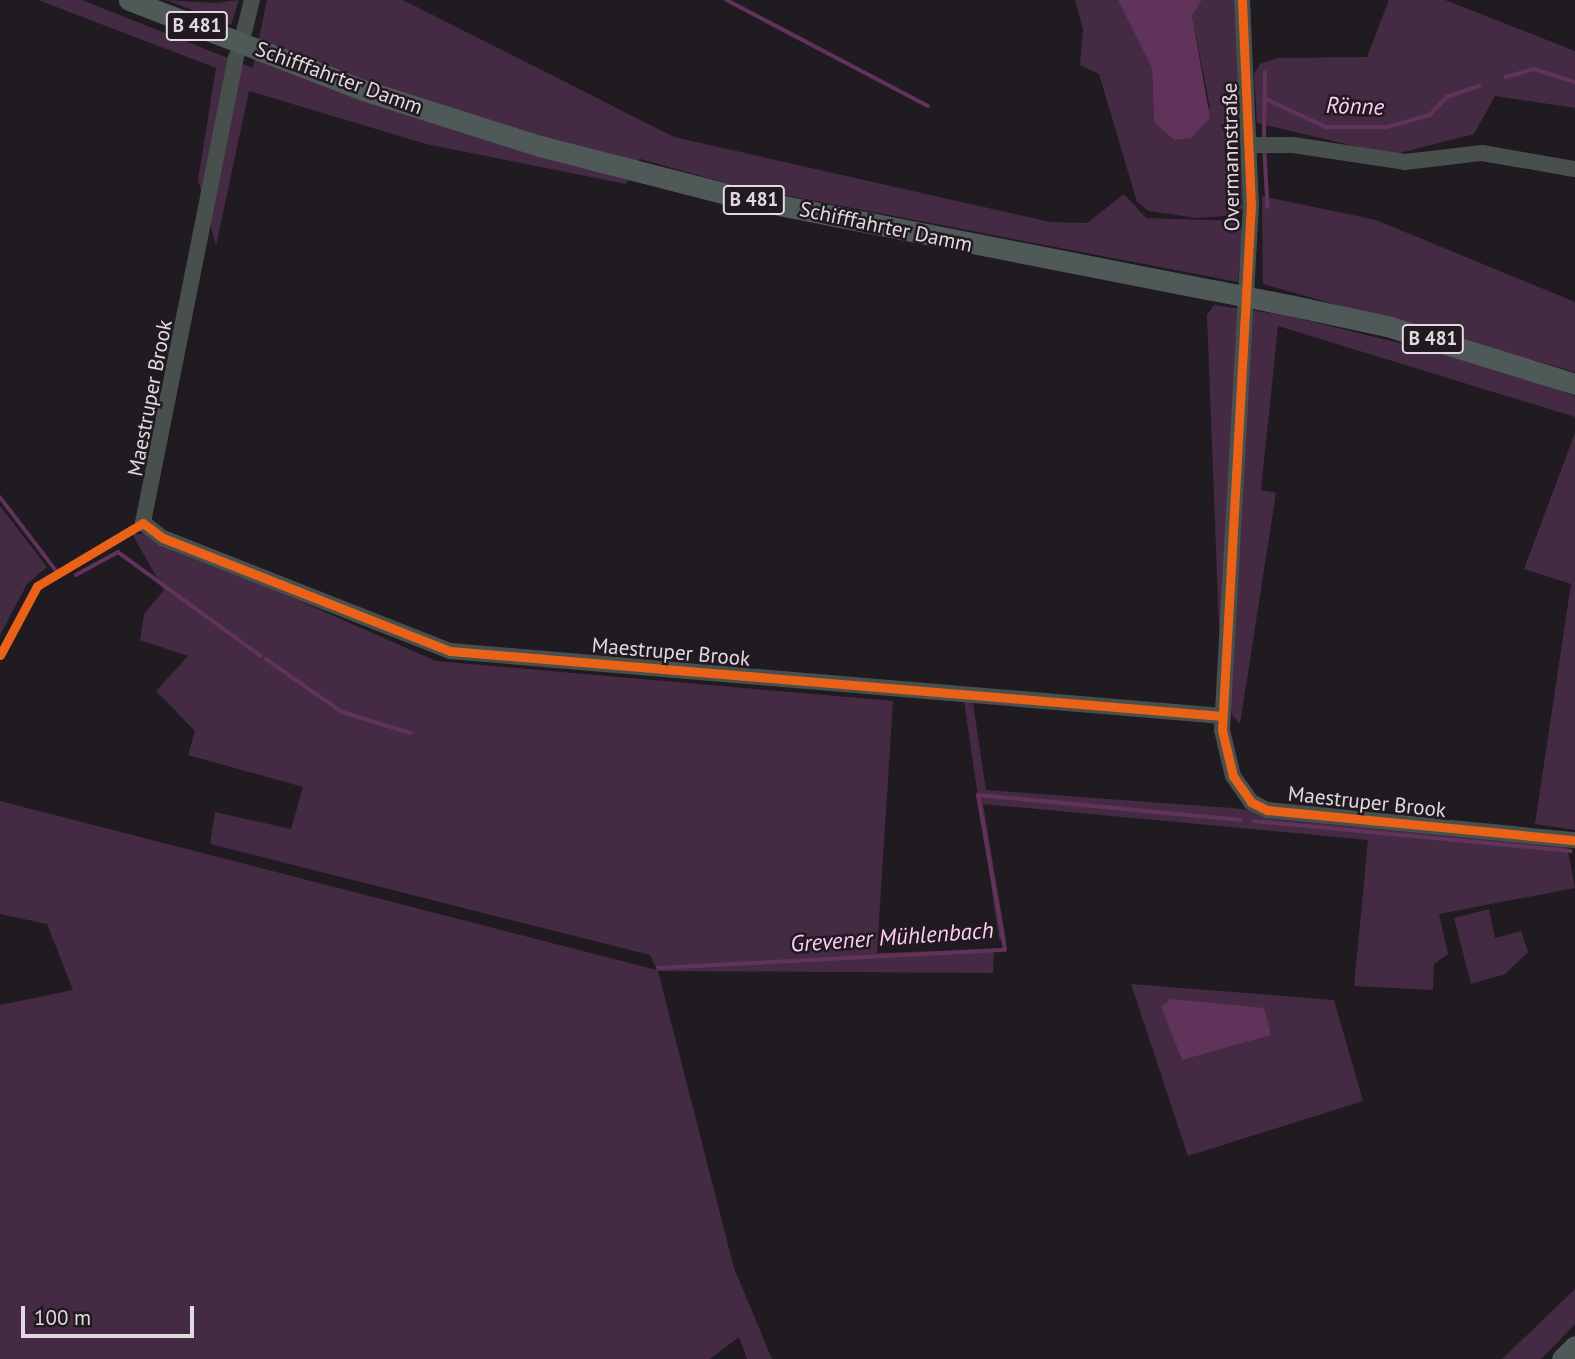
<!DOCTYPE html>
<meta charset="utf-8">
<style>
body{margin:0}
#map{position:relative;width:1575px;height:1359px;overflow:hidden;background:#201b20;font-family:"PT Sans",sans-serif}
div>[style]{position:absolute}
.green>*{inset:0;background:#442a42}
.water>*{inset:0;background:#61335b}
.stream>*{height:3.5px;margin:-1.75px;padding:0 1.75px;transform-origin:1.75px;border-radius:1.75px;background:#61335b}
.minor>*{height:16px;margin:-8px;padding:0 8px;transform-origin:8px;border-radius:8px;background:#47504d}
.major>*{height:21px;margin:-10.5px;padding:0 10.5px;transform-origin:10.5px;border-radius:10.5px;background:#4f5957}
.major-bridge>*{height:21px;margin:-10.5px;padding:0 10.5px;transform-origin:10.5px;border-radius:10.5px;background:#4f5957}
.cycleway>*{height:9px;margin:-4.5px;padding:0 4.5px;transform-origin:4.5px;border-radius:4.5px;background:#ea6118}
span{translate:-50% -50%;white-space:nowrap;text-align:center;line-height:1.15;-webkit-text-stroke:5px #221921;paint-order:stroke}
.shield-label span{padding:2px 5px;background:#221921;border:2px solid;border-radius:5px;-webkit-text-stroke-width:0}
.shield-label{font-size:19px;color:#e1dae0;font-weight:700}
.street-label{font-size:21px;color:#e1dae0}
.water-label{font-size:23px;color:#fdcef6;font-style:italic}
.scale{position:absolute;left:21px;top:1306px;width:173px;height:32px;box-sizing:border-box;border:4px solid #e1dae0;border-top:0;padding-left:9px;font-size:21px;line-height:24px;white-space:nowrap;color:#e1dae0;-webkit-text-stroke:5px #221921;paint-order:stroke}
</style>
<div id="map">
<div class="green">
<i style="clip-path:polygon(38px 0,82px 0,253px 68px,267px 0,403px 0,674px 137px,1050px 222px,1087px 223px,1124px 194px,1146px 218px,1237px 221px,1243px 227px,1238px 282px,737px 186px,640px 159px,626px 184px,426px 144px,249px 91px,216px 246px,198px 180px,216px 68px)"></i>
<i style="clip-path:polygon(166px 0,215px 3px,239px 0,231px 25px)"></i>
<i style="clip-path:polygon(1075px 0,1118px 0,1152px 68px,1154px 122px,1210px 108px,1192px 16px,1202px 0,1234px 0,1243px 208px,1237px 215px,1197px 218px,1149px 211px,1137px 202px,1099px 74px,1080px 65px,1083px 29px)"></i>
<i style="clip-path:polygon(1389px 0,1445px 0,1575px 51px,1575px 108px,1495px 96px,1474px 134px,1392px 155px,1257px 123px,1254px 74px,1260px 64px,1278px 58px,1367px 57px)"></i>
<i style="clip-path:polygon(1262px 196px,1376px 220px,1575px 302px,1575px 372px,1263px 284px)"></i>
<i style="clip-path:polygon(1214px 305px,1285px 315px,1477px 362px,1575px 396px,1575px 417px,1278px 326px,1261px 490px,1276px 493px,1240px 724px,1232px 715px,1220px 654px,1207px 315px)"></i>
<i style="clip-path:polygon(1575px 433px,1575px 830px,1535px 824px,1571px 584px,1524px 569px)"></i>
<i style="clip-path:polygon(0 506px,47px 567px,27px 584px,0 635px)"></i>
<i style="clip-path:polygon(132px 534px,148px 534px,436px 661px,893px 701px,877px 953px,994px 949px,993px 973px,658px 971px,734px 1268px,772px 1359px,747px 1359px,739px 1337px,710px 1359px,0 1359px,0 1005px,73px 990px,47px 924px,0 914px,0 801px,657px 970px,650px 955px,210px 844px,215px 812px,291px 829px,303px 787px,188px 755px,195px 731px,156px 691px,188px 656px,140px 640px,144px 614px,164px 590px)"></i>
<i style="clip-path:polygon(964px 701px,973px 703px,986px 790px,1232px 808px,1567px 846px,1575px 888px,1439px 914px,1448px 954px,1434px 964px,1433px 990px,1354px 986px,1368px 840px,983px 804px,1006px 940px,999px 939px)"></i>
<i style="clip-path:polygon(1489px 909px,1495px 938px,1521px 931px,1528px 952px,1505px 974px,1471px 984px,1454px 918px)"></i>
<i style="clip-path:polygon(1131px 984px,1334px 1000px,1363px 1101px,1188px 1156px)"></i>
<i style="clip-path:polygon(1575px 1289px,1575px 1324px,1548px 1352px,1541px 1359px,1502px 1359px)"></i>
</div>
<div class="water">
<i style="clip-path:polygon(1118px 0,1202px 0,1192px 16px,1210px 118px,1191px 138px,1174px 140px,1154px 122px,1152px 68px)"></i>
<i style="clip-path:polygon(1171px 999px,1264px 1008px,1271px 1035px,1182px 1060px,1161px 1006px)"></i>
</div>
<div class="stream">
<i style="left:727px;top:0;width:227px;rotate:27.8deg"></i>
<i style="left:1506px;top:77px;width:29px;rotate:-16deg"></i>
<i style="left:1534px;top:69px;width:43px;rotate:17.6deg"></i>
<i style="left:1266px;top:99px;width:66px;rotate:25deg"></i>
<i style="left:1326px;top:127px;width:61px"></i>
<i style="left:1387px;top:127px;width:45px;rotate:-15.6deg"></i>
<i style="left:1430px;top:115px;width:25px;rotate:-47deg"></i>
<i style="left:1447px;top:97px;width:34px;rotate:-19deg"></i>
<i style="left:1264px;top:136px;width:63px;rotate:-89.1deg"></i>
<i style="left:1265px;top:154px;width:53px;rotate:86.8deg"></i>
<i style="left:0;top:497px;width:91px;rotate:52.6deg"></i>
<i style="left:76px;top:575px;width:48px;rotate:-28.7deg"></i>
<i style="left:118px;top:552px;width:177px;rotate:36deg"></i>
<i style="left:266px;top:659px;width:93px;rotate:34.9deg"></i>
<i style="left:342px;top:712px;width:72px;rotate:16.9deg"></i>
<i style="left:1254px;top:821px;width:318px;rotate:5.4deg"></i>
<i style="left:658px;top:968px;width:347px;rotate:-3deg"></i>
<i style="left:1005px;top:950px;width:157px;rotate:-99.9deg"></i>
<i style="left:978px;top:795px;width:264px;rotate:5.4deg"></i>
</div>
<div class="minor">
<i style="left:1242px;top:0;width:204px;rotate:87.5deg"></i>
<i style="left:1251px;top:204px;width:527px;rotate:93.16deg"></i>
<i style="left:1222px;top:730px;width:47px;rotate:76.6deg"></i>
<i style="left:1233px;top:776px;width:32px;rotate:55deg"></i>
<i style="left:1251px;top:802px;width:18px;rotate:27deg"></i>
<i style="left:1267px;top:810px;width:309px;rotate:5.6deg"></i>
<i style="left:244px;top:32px;width:33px;rotate:-76deg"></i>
<i style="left:236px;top:57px;width:475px;rotate:101.3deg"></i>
<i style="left:143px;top:523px;width:25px;rotate:37deg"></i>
<i style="left:163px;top:538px;width:308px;rotate:21.5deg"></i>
<i style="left:450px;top:651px;width:775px;rotate:4.81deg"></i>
<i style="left:1250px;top:145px;width:43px"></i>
<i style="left:1293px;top:145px;width:113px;rotate:8.6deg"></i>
<i style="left:1405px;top:162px;width:78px;rotate:-6.7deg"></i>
<i style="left:1482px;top:153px;width:94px;rotate:9.8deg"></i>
</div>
<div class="major">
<i style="left:129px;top:0;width:251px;rotate:21deg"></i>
<i style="left:363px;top:90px;width:186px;rotate:17.6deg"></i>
<i style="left:540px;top:146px;width:210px;rotate:14.4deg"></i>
<i style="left:743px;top:198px;width:479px;rotate:11.1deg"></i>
<i style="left:1289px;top:305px;width:100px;rotate:12.1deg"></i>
<i style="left:1387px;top:326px;width:197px;rotate:17.1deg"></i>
<i style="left:1562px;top:1359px;width:18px;rotate:-45deg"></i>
</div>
<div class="major-bridge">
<i style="left:1213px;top:290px;width:77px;rotate:11.2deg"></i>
</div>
<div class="cycleway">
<i style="left:1242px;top:0;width:204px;rotate:87.5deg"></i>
<i style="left:1251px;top:204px;width:527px;rotate:93.16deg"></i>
<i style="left:1222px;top:730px;width:47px;rotate:76.6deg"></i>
<i style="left:1233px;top:776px;width:32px;rotate:55deg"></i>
<i style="left:1251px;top:802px;width:18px;rotate:27deg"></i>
<i style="left:1267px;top:810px;width:309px;rotate:5.6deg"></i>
<i style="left:0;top:655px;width:78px;rotate:-61.8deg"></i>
<i style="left:37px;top:586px;width:123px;rotate:-30.7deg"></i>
<i style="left:143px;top:523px;width:25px;rotate:37deg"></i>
<i style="left:163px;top:538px;width:308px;rotate:21.5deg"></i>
<i style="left:450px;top:651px;width:775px;rotate:4.81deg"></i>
</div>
<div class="shield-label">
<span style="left:197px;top:26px">B 481</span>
<span style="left:754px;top:200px">B 481</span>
<span style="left:1433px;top:339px">B 481</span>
</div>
<div class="street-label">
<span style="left:339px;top:78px;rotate:20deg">Schifffahrter Damm</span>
<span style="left:1231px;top:157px;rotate:-91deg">Overmannstraße</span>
<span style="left:886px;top:227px;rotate:12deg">Schifffahrter Damm</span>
<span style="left:150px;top:398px;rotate:-79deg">Maestruper Brook</span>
<span style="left:671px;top:652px;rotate:5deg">Maestruper Brook</span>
<span style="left:1367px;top:802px;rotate:6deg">Maestruper Brook</span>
</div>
<div class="water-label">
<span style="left:1355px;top:106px;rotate:2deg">Rönne</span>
<span style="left:892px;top:937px;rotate:-4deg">Grevener Mühlenbach</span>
</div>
<div class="scale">100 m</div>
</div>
